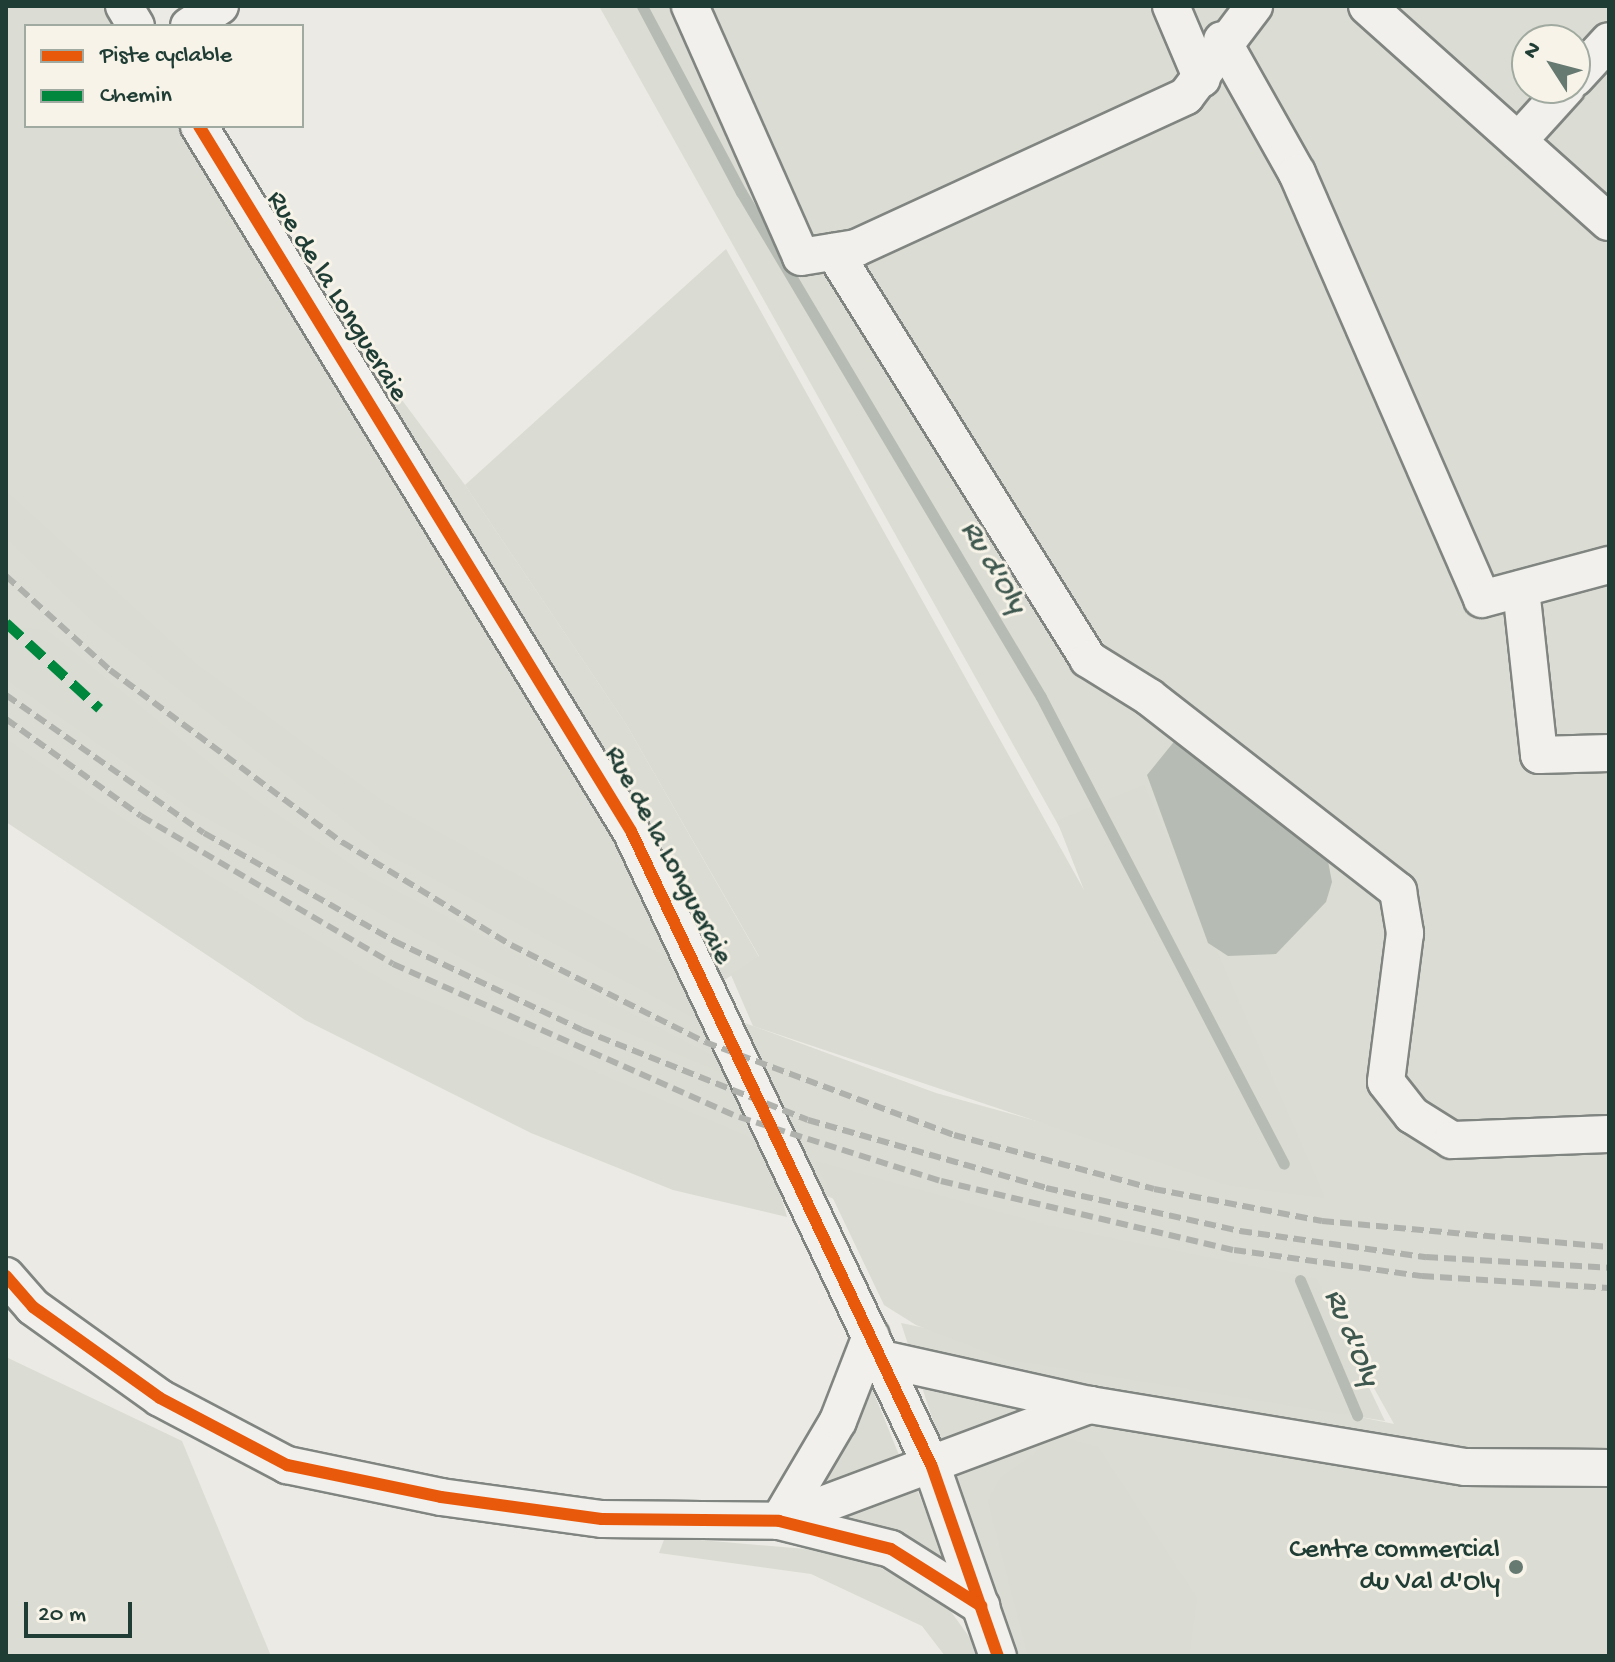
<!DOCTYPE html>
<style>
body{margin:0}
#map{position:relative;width:1615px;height:1662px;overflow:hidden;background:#ebeae4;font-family:"Gochi Hand",sans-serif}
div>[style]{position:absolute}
.built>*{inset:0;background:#dbdcd3}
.green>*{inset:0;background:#dadbd2}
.water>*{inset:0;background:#b6bcb4}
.stream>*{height:11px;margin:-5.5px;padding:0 5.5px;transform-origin:5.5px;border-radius:5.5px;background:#b6bcb4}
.roads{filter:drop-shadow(2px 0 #808581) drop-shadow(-2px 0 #808581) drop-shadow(0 2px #808581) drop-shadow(0 -2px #808581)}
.minor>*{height:36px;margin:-18px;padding:0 18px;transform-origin:18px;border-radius:18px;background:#f1f0ec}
.rail>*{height:6px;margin-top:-3px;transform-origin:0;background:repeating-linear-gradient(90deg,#afb1ad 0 12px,transparent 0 18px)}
.quiet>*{height:10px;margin-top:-5px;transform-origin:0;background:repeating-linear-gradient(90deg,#00873e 0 20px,transparent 0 30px)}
.cycleway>*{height:12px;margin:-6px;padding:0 6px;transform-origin:6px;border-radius:6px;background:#e8590c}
.dots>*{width:22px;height:22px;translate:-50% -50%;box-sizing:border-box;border:4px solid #f7f3e8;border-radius:50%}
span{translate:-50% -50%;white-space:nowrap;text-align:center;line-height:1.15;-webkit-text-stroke:6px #f7f3e8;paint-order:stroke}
.street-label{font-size:28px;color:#1f3d34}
.poi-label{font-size:28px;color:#1f3d34}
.right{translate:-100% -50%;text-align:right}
.water-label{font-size:30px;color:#3f584f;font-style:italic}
.frame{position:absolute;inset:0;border:8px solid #1f3d34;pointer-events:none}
.legend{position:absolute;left:24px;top:24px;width:280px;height:104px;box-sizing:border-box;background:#f7f3e8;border:2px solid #a1aaa0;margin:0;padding:10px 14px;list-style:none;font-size:24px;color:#1f3d34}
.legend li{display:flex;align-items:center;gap:16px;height:40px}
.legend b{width:40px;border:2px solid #a1aaa0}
.north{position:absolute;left:1511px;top:24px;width:80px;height:80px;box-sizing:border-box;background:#f7f3e8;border:2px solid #a1aaa0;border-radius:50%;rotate:306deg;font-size:22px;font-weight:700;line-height:32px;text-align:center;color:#1f3d34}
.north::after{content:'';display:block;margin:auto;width:28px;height:36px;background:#667a72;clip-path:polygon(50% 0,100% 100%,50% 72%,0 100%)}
.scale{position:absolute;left:24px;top:1602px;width:108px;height:36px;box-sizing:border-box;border:4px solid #1f3d34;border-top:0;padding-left:10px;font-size:24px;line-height:28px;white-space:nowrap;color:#1f3d34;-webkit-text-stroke:6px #f7f3e8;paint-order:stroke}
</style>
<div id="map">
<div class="built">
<i style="clip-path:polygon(evenodd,6px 6px,111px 6px,125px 26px,26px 26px,26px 126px,199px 126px,465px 485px,626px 724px,759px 957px,690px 1003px,936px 1093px,1259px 1183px,599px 6px,1609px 6px,1609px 1656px,1010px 1656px,901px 1323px,1394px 1424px,1341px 1329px,1232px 1315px,880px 1216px,492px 1071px,6px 796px,6px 6px,1527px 40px,1575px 40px,1575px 88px,1527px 88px,1527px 40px)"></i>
<i style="clip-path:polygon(6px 1357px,182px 1441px,271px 1656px,6px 1656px)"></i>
</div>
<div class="green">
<i style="clip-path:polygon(726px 249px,1084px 890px,1057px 821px,1144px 785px,1325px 1198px,1227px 1185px,753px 1026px,731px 975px,759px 956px,626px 724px,465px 485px)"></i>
<i style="clip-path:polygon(6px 491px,195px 663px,384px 802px,670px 959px,705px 1024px,384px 852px,91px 620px,6px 538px)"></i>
<i style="clip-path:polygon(6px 627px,47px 630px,245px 792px,368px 876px,717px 1058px,736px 1079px,491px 974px,194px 811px,6px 679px)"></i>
<i style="clip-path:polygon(6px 739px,185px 861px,394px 987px,766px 1144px,787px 1217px,673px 1190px,531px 1133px,305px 1020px,6px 822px)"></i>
<i style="clip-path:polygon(815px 1161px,1050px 1226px,1317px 1279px,1385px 1421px,1005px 1359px,916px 1325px,884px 1305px)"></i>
<i style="clip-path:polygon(869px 1381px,901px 1460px,822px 1484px,819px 1473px)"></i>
<i style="clip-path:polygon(1059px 1436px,1098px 1447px,1197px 1598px,1189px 1656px,1028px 1656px,988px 1501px,1000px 1478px)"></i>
<i style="clip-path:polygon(916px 1487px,945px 1561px,838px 1516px)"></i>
<i style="clip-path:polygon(665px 1537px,853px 1553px,944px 1602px,983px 1656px,945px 1656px,922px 1626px,811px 1574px,659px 1553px)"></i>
</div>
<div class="water">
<i style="clip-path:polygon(1177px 738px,1327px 856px,1332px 882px,1326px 902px,1276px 954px,1228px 956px,1208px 943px,1147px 775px)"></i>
</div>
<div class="stream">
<i style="left:642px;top:6px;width:211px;rotate:62deg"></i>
<i style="left:741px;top:192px;width:587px;rotate:59.29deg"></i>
<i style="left:1041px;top:697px;width:526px;rotate:62.51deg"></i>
<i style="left:1300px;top:1280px;width:147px;rotate:67.1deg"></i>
</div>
<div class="roads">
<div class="minor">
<i style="left:124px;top:6px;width:23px;rotate:59deg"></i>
<i style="left:690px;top:6px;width:274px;rotate:66.1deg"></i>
<i style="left:801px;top:257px;width:56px;rotate:-9.3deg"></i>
<i style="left:856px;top:248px;width:363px;rotate:-24.7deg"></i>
<i style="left:1186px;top:96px;width:113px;rotate:-52.9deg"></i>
<i style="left:1171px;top:6px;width:79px;rotate:67deg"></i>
<i style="left:1367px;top:6px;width:324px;rotate:41.8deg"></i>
<i style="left:189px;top:26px;width:37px;rotate:-33deg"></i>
<i style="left:1222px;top:40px;width:153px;rotate:60.6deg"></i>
<i style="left:1297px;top:173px;width:464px;rotate:66.5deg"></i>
<i style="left:1482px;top:599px;width:131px;rotate:-15deg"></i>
<i style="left:1575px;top:78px;width:50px;rotate:-47.4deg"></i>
<i style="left:199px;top:126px;width:827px;rotate:58.5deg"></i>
<i style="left:631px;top:831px;width:704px;rotate:64.67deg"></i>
<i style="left:932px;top:1467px;width:200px;rotate:70.8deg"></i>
<i style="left:1518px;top:141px;width:72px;rotate:-47.8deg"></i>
<i style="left:834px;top:252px;width:480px;rotate:58deg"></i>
<i style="left:1088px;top:659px;width:72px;rotate:31.9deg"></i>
<i style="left:1149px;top:697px;width:316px;rotate:37.9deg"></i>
<i style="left:1398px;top:891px;width:43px;rotate:80.5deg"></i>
<i style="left:1405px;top:933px;width:150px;rotate:97.3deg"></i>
<i style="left:1386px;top:1082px;width:42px;rotate:51.8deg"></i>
<i style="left:1412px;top:1115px;width:47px;rotate:32deg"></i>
<i style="left:1452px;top:1140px;width:157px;rotate:-2.2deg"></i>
<i style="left:1521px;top:589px;width:167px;rotate:83.8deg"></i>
<i style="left:1539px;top:755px;width:70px;rotate:-1.6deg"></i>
<i style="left:6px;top:1276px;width:41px;rotate:48.9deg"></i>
<i style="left:33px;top:1307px;width:156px;rotate:35.6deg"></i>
<i style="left:160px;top:1398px;width:144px;rotate:27.8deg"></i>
<i style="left:287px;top:1465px;width:157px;rotate:11.7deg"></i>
<i style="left:441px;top:1497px;width:162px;rotate:7.8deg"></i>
<i style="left:602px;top:1519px;width:177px;rotate:0.6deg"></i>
<i style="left:779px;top:1521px;width:115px;rotate:14deg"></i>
<i style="left:891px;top:1549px;width:107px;rotate:32.3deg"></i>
<i style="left:882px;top:1359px;width:213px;rotate:12.5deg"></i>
<i style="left:1090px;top:1405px;width:380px;rotate:9.4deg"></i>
<i style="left:1465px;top:1467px;width:144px;rotate:0.4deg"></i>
<i style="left:779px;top:1521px;width:332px;rotate:-20.5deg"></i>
<i style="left:779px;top:1521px;width:116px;rotate:-59.5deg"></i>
<i style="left:838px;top:1421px;width:91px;rotate:-68.8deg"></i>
</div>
</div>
<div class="rail">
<i style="left:6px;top:576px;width:140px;rotate:42.1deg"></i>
<i style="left:110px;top:670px;width:289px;rotate:36.6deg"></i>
<i style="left:342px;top:842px;width:198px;rotate:31.4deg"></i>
<i style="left:511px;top:945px;width:217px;rotate:26.6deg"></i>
<i style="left:705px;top:1042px;width:266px;rotate:20.5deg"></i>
<i style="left:954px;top:1135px;width:207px;rotate:15.1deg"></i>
<i style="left:1154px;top:1189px;width:171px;rotate:10.8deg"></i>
<i style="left:1322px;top:1221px;width:288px;rotate:5.2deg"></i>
<i style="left:6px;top:695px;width:241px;rotate:34.9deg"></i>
<i style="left:204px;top:833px;width:219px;rotate:29.6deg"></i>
<i style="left:394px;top:941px;width:208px;rotate:25.3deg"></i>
<i style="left:582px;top:1030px;width:243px;rotate:21.7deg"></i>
<i style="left:808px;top:1120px;width:248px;rotate:15.9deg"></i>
<i style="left:1046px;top:1188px;width:199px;rotate:12.5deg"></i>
<i style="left:1240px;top:1231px;width:188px;rotate:8deg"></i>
<i style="left:1426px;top:1257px;width:183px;rotate:3.4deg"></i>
<i style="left:6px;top:719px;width:166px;rotate:35.7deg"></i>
<i style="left:141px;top:816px;width:292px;rotate:30.4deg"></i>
<i style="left:393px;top:964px;width:378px;rotate:23.9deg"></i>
<i style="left:739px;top:1117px;width:212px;rotate:17.6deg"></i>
<i style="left:941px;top:1181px;width:301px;rotate:13.3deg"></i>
<i style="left:1234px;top:1250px;width:190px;rotate:7.9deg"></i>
<i style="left:1422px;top:1276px;width:187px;rotate:3.7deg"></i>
</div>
<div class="quiet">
<i style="left:6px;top:623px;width:127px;rotate:42.5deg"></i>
</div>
<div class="cycleway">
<i style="left:199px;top:126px;width:827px;rotate:58.5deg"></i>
<i style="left:631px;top:831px;width:704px;rotate:64.67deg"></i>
<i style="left:932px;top:1467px;width:200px;rotate:70.8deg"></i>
<i style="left:6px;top:1276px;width:41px;rotate:48.9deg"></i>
<i style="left:33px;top:1307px;width:156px;rotate:35.6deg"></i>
<i style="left:160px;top:1398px;width:144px;rotate:27.8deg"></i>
<i style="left:287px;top:1465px;width:157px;rotate:11.7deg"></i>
<i style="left:441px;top:1497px;width:162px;rotate:7.8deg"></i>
<i style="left:602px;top:1519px;width:177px;rotate:0.6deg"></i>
<i style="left:779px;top:1521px;width:115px;rotate:14deg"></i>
<i style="left:891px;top:1549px;width:107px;rotate:32.3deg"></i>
</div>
<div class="dots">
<i style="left:1516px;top:1567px;background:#667a72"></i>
</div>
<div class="street-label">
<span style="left:336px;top:297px;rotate:58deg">Rue de la Longueraie</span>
<span style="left:667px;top:856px;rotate:62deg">Rue de la Longueraie</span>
</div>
<div class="poi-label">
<span class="right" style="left:1500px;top:1567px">Centre commercial<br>du Val d'Oly</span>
</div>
<div class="water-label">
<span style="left:992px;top:568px;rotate:59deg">Ru d'Oly</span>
<span style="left:1350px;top:1338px;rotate:67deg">Ru d'Oly</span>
</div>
<div class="frame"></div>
<ul class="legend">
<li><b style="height:10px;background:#e8590c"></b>Piste cyclable</li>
<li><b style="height:10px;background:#00873e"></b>Chemin</li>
</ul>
<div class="north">N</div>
<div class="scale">20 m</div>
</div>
